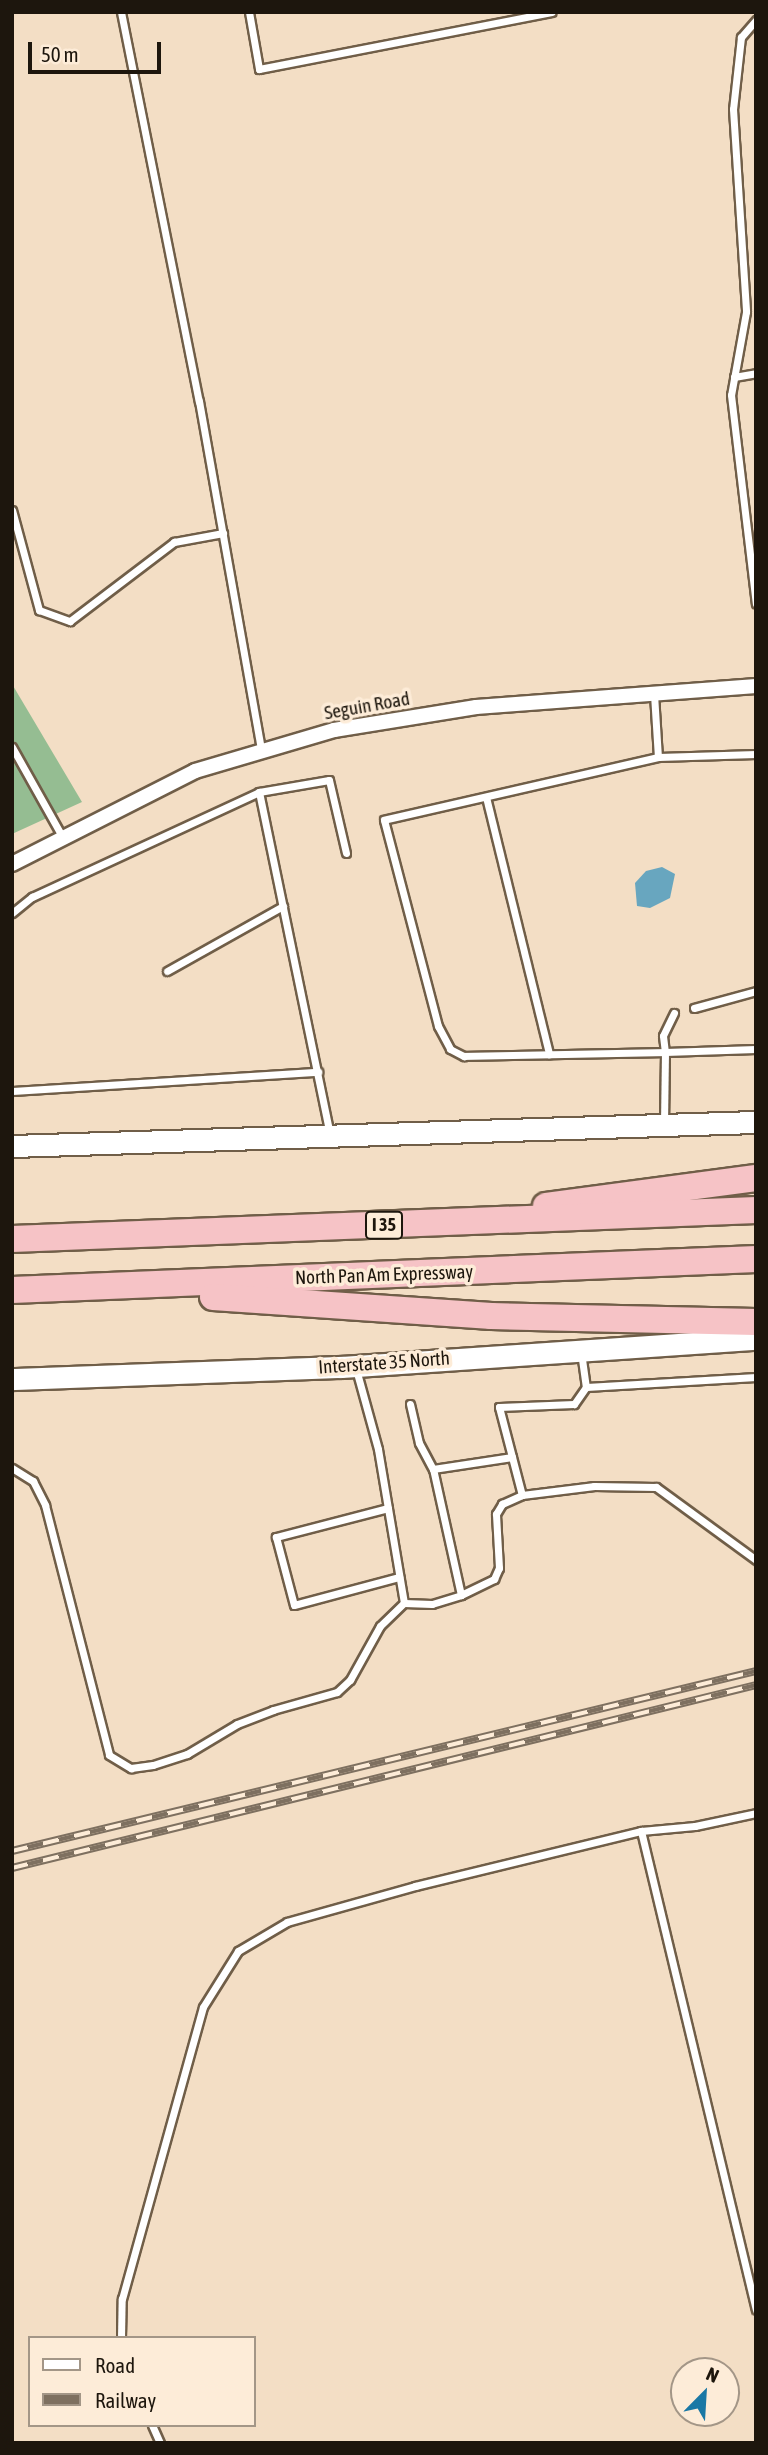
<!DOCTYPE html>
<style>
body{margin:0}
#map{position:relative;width:768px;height:2455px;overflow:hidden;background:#f3dec5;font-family:"Asap Condensed",sans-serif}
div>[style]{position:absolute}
.forest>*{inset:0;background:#95bd92}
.water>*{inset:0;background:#68a6bf}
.roads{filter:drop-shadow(2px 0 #705e48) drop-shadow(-2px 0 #705e48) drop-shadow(0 2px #705e48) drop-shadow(0 -2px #705e48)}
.service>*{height:7px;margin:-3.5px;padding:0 3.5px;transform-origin:3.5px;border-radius:3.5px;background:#fff}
.minor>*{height:14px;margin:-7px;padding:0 7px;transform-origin:7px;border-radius:7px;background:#fff}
.secondary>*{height:21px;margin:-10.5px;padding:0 10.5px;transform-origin:10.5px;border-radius:10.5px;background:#fff}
.motorway>*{height:26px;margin:-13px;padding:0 13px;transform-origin:13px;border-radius:13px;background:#f6c3c6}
.rail>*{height:8px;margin-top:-4px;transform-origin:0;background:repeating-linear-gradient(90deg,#fdecd8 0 16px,#7e7060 0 32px);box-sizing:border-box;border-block:2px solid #7e7060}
span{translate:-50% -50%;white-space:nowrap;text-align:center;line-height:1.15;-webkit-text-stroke:7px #fdecd8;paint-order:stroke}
.shield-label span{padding:2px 5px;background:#fdecd8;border:2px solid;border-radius:5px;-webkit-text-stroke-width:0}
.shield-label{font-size:18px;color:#1d160d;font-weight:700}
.street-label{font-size:19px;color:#1d160d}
.frame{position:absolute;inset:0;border:14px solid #1d160d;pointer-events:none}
.legend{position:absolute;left:28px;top:2336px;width:228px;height:91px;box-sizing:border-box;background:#fdecd8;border:2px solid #a39687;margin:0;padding:9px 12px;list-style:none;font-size:21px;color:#1d160d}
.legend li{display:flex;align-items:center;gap:14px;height:35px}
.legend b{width:35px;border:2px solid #a39687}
.north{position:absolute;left:670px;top:2357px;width:70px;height:70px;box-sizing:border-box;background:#fdecd8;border:2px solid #a39687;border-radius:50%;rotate:24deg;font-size:19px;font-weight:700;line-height:28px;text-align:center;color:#1d160d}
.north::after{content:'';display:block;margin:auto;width:24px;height:32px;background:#1a78a5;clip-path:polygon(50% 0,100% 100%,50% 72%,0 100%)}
.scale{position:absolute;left:28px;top:42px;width:133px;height:32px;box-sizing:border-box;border:4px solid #1d160d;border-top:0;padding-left:9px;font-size:21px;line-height:24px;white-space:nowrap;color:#1d160d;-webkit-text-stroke:5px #fdecd8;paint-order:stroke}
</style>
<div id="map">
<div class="forest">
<i style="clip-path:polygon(12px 684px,82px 802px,12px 834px)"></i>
</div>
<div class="water">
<i style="clip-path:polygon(662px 867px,675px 874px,670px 898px,650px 908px,637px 906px,635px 883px,646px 871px)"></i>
</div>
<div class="roads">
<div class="service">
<i style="left:121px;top:12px;width:397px;rotate:78.7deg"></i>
<i style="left:199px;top:401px;width:354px;rotate:79.9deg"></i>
<i style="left:249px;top:12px;width:58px;rotate:80deg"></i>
<i style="left:259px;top:69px;width:298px;rotate:-11deg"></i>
<i style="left:756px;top:20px;width:23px;rotate:131deg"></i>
<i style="left:741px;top:37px;width:72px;rotate:96.3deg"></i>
<i style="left:733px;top:109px;width:203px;rotate:86.3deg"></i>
<i style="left:746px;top:312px;width:84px;rotate:100.2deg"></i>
<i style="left:731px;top:395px;width:210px;rotate:83.2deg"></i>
<i style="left:734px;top:377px;width:22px;rotate:-10deg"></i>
<i style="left:12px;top:510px;width:104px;rotate:74.9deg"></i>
<i style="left:39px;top:610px;width:33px;rotate:20deg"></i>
<i style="left:70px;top:621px;width:131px;rotate:-37.2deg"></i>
<i style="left:174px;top:542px;width:50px;rotate:-10.4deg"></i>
<i style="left:654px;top:694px;width:63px;rotate:86.4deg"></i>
<i style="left:658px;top:757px;width:98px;rotate:-1.8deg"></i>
<i style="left:12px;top:747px;width:104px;rotate:60.7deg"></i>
<i style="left:658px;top:757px;width:281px;rotate:167.1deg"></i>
<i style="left:384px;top:820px;width:213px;rotate:75.3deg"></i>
<i style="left:438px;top:1026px;width:26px;rotate:62deg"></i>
<i style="left:450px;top:1049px;width:16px;rotate:27deg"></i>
<i style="left:464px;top:1056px;width:201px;rotate:-1.1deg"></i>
<i style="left:665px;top:1052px;width:69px;rotate:90.8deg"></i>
<i style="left:259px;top:792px;width:349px;rotate:78.3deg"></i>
<i style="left:486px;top:797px;width:265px;rotate:76.2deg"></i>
<i style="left:12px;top:913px;width:26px;rotate:-39deg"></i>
<i style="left:32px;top:897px;width:250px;rotate:-24.8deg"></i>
<i style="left:259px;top:792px;width:71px;rotate:-9.7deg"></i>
<i style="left:329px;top:780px;width:75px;rotate:76.9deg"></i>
<i style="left:167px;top:971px;width:133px;rotate:-29.3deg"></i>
<i style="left:694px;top:1008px;width:64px;rotate:-15.3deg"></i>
<i style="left:674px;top:1013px;width:25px;rotate:116deg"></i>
<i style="left:663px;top:1036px;width:16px;rotate:83deg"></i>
<i style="left:665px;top:1052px;width:91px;rotate:-1.9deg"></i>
<i style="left:12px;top:1091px;width:307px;rotate:-3.6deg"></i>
<i style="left:581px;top:1352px;width:35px;rotate:82deg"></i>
<i style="left:756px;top:1377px;width:170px;rotate:176.6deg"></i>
<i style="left:586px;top:1387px;width:21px;rotate:125deg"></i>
<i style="left:574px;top:1404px;width:75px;rotate:177.7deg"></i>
<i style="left:499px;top:1407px;width:91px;rotate:75.4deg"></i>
<i style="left:522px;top:1495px;width:73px;rotate:-7.1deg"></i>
<i style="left:594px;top:1486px;width:62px;rotate:0.9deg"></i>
<i style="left:656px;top:1487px;width:124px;rotate:36.1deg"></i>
<i style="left:410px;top:1404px;width:40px;rotate:77deg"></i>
<i style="left:419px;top:1443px;width:30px;rotate:62deg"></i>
<i style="left:12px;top:1468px;width:25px;rotate:32deg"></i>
<i style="left:33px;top:1481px;width:27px;rotate:63deg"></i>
<i style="left:45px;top:1505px;width:258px;rotate:75.6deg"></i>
<i style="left:109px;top:1755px;width:26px;rotate:31deg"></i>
<i style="left:131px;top:1768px;width:22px;rotate:-8deg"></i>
<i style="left:153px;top:1765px;width:36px;rotate:-18deg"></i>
<i style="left:187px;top:1754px;width:58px;rotate:-31deg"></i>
<i style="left:237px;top:1724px;width:39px;rotate:-21deg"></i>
<i style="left:273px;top:1710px;width:66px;rotate:-15.7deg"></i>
<i style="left:337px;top:1692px;width:18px;rotate:-43deg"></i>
<i style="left:350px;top:1680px;width:62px;rotate:-60.9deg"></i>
<i style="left:380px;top:1626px;width:33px;rotate:-44deg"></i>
<i style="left:404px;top:1603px;width:156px;rotate:-99.6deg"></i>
<i style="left:378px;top:1449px;width:83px;rotate:-105.4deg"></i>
<i style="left:388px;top:1508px;width:116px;rotate:165.5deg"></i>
<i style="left:276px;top:1537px;width:70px;rotate:75.2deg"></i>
<i style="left:294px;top:1605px;width:109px;rotate:-14.9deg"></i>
<i style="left:461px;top:1595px;width:37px;rotate:-26deg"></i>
<i style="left:494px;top:1579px;width:12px;rotate:-66deg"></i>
<i style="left:499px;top:1568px;width:54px;rotate:-93.2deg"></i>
<i style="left:496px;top:1514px;width:12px;rotate:-59deg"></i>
<i style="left:502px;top:1504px;width:22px;rotate:-24deg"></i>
<i style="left:404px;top:1603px;width:28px;rotate:2deg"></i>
<i style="left:432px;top:1604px;width:30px;rotate:-17deg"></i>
<i style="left:461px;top:1595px;width:129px;rotate:-102.5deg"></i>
<i style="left:433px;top:1469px;width:80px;rotate:-8.6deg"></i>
<i style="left:641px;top:1831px;width:492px;rotate:76.5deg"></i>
<i style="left:121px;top:2338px;width:39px;rotate:-89deg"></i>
<i style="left:122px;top:2299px;width:303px;rotate:-74.5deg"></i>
<i style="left:203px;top:2007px;width:66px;rotate:-58deg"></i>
<i style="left:238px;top:1951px;width:57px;rotate:-30.6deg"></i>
<i style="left:287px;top:1922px;width:133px;rotate:-15.7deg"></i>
<i style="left:415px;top:1886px;width:233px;rotate:-13.7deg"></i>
<i style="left:641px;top:1831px;width:54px;rotate:-5.3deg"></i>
<i style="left:695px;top:1826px;width:62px;rotate:-12deg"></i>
<i style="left:152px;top:2425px;width:20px;rotate:66deg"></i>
</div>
<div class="minor">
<i style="left:12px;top:864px;width:205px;rotate:-26.9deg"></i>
<i style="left:195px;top:771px;width:145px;rotate:-16.4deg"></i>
<i style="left:334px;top:730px;width:144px;rotate:-9.2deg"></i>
<i style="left:476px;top:707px;width:281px;rotate:-4.3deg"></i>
</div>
<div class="secondary">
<i style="left:12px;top:1146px;width:744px;rotate:-1.85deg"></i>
<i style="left:12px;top:1379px;width:329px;rotate:-2.1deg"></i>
<i style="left:341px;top:1367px;width:416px;rotate:-3.9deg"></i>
</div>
<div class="motorway">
<i style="left:546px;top:1206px;width:212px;rotate:-7.6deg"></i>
<i style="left:12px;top:1239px;width:745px;rotate:-2.23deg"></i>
<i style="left:12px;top:1290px;width:745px;rotate:-2.39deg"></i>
<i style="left:213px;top:1297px;width:279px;rotate:3.9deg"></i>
<i style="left:491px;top:1316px;width:265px;rotate:1.3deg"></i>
</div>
</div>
<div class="rail">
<i style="left:12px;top:1851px;width:765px;rotate:-13.6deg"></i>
<i style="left:12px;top:1868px;width:766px;rotate:-13.82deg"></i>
</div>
<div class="shield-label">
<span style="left:384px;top:1225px">I 35</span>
</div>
<div class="street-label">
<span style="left:367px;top:706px;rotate:-10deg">Seguin Road</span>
<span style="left:384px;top:1275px;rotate:-2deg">North Pan Am Expressway</span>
<span style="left:384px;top:1363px;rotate:-4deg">Interstate 35 North</span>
</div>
<div class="frame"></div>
<ul class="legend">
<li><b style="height:9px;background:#fff"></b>Road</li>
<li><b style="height:9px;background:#7e7060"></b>Railway</li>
</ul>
<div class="north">N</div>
<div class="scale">50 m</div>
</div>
